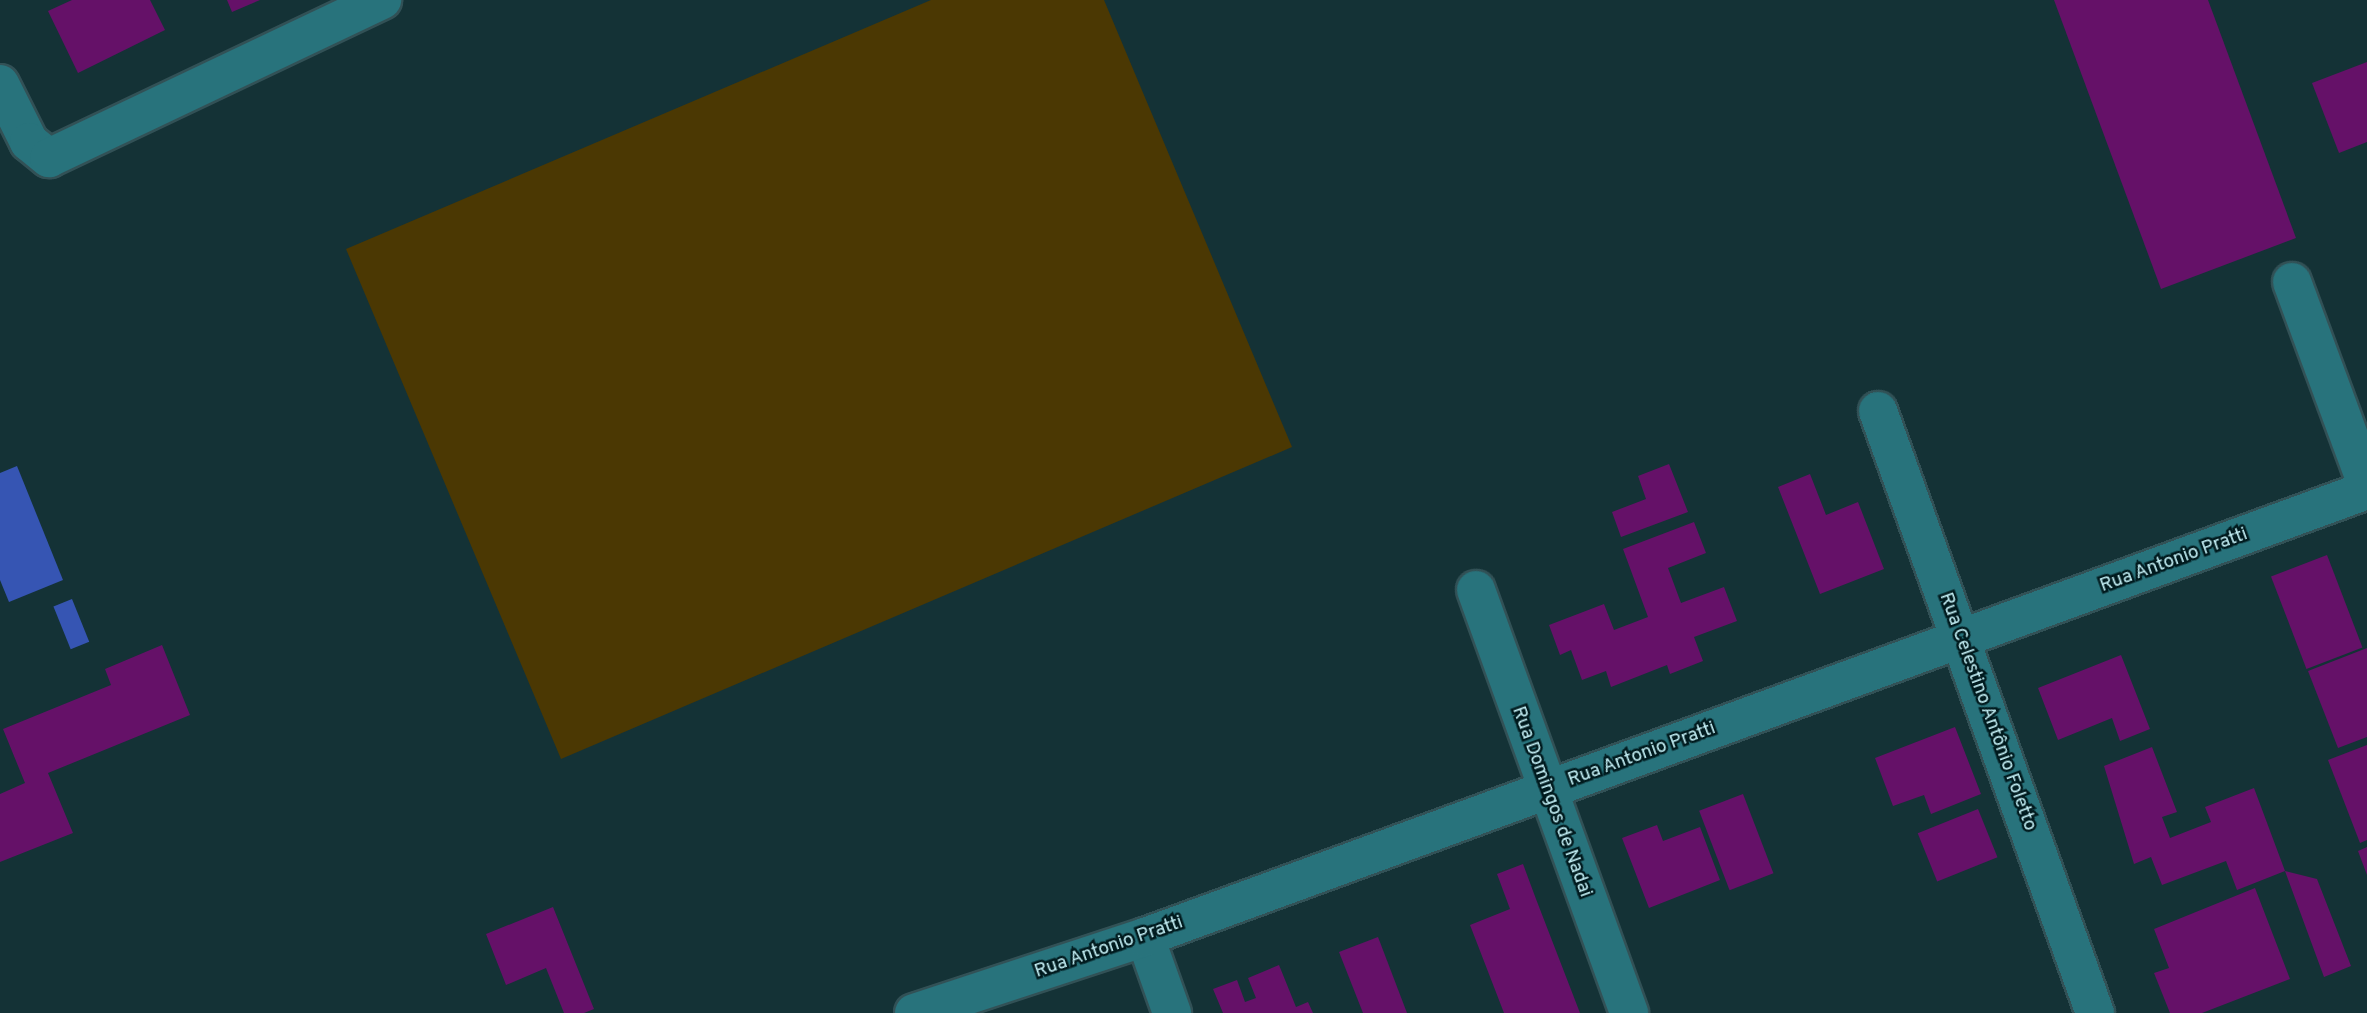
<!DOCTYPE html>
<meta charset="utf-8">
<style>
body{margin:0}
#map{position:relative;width:2367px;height:1013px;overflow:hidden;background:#143236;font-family:Overpass,sans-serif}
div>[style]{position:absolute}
.green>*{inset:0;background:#4b3803}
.water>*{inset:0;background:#3655b3;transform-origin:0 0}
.building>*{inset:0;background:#651168;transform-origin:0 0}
.roads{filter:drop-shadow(2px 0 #325156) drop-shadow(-2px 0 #325156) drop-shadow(0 2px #325156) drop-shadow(0 -2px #325156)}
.street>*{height:38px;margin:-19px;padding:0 19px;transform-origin:19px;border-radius:19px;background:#28737c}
span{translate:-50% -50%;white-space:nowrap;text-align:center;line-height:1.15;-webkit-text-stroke:5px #001a1e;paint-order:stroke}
.street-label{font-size:19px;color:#c2eef4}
</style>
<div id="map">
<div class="green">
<i style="clip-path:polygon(931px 0,1104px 0,1292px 447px,561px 759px,346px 249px)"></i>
</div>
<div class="water">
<i style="clip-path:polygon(17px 466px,63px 580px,9px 602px,0 580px,0 473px)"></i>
<i style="left:72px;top:599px;width:46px;height:20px;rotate:68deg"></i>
</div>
<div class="building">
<i style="clip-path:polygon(72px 0,150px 0,165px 30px,78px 73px,48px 11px)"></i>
<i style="clip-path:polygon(227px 0,260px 0,232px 12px)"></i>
<i style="clip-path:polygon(2054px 0,2208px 0,2296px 238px,2161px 289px)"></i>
<i style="clip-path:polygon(2367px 62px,2367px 142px,2339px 153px,2312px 83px)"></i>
<i style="clip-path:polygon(1669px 464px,1688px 512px,1621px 537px,1612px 512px,1646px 499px,1638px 476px)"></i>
<i style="clip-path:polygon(1810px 474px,1826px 515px,1858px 502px,1884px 569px,1820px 594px,1778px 487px)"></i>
<i style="clip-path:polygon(1694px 522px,1706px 553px,1668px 568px,1681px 603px,1724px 587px,1737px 621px,1694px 637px,1703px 661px,1670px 674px,1667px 665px,1611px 687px,1606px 671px,1582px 680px,1571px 650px,1560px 655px,1549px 625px,1604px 604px,1614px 630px,1648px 617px,1623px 549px)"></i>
<i style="left:2327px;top:555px;width:99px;height:60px;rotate:69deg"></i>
<i style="clip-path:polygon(162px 645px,190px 715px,48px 773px,73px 833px,0 862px,0 794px,25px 783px,3px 729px,111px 685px,105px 669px)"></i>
<i style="clip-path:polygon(2367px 648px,2367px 737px,2338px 748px,2308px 671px)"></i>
<i style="clip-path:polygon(2121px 655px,2150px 729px,2120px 741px,2112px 718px,2058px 740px,2038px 688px)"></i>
<i style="clip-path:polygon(1955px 727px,1981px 794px,1931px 814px,1924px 795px,1893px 806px,1875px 758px)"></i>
<i style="clip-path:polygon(2367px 745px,2367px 840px,2360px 843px,2328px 760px)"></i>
<i style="clip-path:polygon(2152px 747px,2177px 812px,2162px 817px,2170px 838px,2211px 822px,2205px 807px,2254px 788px,2285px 871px,2317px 879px,2351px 966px,2324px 977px,2285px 871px,2237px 890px,2226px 861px,2162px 885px,2151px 857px,2134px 864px,2104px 766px)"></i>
<i style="left:1743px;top:794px;width:85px;height:47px;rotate:69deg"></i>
<i style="left:1978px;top:809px;width:52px;height:65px;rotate:68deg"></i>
<i style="clip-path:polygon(1657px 825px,1663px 841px,1700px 827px,1720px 880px,1649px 908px,1622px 838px)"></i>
<i style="clip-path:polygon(2367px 847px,2367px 875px,2358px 851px)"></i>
<i style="clip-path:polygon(1523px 864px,1536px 899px,1580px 1013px,1504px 1013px,1470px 925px,1510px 909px,1497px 874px)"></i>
<i style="clip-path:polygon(2255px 888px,2290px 979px,2202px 1013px,2170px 1013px,2154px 973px,2169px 968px,2154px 929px)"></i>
<i style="clip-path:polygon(553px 907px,594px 1009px,584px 1013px,564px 1013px,546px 968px,506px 985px,486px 934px)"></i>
<i style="clip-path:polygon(1378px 937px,1407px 1013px,1363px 1013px,1339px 952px)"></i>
<i style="clip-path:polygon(1279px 965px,1296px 1007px,1308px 1002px,1313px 1013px,1223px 1013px,1213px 989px,1237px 980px,1245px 1002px,1256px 998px,1248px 978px)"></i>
</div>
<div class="roads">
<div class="street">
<i style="left:0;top:84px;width:65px;rotate:63.4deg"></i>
<i style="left:29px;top:142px;width:26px;rotate:39deg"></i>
<i style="left:49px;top:158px;width:369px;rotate:-25.4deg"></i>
<i style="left:2292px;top:282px;width:216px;rotate:69.7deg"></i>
<i style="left:1878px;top:411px;width:640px;rotate:70.18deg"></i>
<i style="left:1476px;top:590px;width:450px;rotate:70.1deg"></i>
<i style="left:1145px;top:937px;width:81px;rotate:70.4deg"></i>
<i style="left:914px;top:1013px;width:243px;rotate:-18.2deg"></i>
<i style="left:1145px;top:937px;width:1301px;rotate:-20.09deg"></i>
</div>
</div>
<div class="street-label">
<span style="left:2174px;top:561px;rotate:-20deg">Rua Antonio Pratti</span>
<span style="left:1987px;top:712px;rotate:70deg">Rua Celestino Antônio Foletto</span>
<span style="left:1642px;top:755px;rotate:-20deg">Rua Antonio Pratti</span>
<span style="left:1551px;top:802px;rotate:70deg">Rua Domingos de Nadai</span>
<span style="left:1109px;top:948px;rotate:-19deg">Rua Antonio Pratti</span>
</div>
</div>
